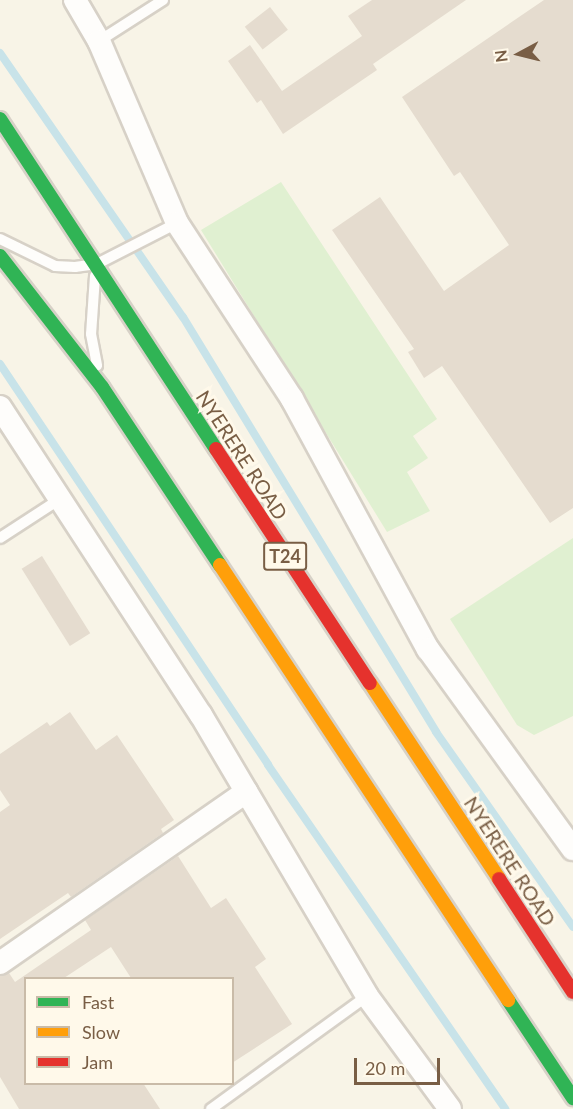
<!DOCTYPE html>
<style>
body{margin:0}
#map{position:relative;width:573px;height:1109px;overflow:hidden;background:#f8f4e7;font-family:Lato,sans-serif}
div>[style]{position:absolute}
.green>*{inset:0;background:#e0f0d1}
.stream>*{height:8px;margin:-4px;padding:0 4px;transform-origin:4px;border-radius:4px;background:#c8e3e9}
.building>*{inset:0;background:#e5dccf;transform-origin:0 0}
.roads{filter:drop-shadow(2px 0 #d7d1c7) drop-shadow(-2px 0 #d7d1c7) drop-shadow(0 2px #d7d1c7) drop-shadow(0 -2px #d7d1c7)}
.lane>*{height:10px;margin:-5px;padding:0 5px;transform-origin:5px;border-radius:5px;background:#fefdfb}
.street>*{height:22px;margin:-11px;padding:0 11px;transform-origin:11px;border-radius:11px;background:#fefdfb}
.fast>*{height:14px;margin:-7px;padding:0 7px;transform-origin:7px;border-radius:7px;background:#30b455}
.slow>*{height:14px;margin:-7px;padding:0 7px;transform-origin:7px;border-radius:7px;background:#ff9f0a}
.jam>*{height:14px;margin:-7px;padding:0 7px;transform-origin:7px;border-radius:7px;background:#e5322d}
span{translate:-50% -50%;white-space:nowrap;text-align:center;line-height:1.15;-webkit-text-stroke:6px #fff9ea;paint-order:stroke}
.shield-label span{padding:2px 4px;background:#fff9ea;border:2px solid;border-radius:4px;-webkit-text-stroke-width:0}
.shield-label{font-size:18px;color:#795e45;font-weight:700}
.street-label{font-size:20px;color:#795e45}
.legend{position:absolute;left:24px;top:977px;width:210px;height:108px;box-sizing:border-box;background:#fff9ea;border:2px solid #c9bba8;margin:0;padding:8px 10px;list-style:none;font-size:18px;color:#795e45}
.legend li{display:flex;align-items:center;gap:12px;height:30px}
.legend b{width:30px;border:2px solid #c9bba8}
.north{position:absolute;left:489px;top:24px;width:60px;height:60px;-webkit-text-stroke:4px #fff9ea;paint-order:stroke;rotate:263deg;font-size:16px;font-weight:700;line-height:24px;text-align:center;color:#795e45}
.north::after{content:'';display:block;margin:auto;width:21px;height:27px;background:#795e45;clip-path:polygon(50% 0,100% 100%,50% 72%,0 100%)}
.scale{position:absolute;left:354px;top:1058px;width:86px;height:27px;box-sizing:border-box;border:3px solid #795e45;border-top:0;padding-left:8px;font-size:18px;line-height:21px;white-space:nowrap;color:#795e45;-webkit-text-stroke:4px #fff9ea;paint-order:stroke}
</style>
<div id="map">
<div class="green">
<i style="clip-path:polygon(281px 182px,437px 419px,413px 436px,428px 458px,407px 472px,430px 511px,387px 532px,201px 230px)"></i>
<i style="clip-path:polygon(573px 538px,573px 716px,534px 735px,517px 725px,450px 619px)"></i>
</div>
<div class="stream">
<i style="left:0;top:53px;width:321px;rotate:55.3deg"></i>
<i style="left:183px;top:317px;width:486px;rotate:58.6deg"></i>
<i style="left:436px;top:732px;width:238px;rotate:54.9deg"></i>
<i style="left:0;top:364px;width:482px;rotate:56.2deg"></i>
<i style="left:268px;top:765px;width:418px;rotate:55.4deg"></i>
</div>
<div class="building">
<i style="clip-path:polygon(372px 0,466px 0,373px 64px,377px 70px,283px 134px,261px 100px,257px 103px,228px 61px,250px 45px,282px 91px,362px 36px,348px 16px)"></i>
<i style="clip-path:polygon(544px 0,573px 0,573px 508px,550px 523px,442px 366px,424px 378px,408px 352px,414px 349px,332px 230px,380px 197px,444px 291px,509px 245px,460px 172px,454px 176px,402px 97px)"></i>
<i style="left:270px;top:7px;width:29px;height:32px;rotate:52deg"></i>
<i style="left:42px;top:556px;width:91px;height:24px;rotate:58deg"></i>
<i style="clip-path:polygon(70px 712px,96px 750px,117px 735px,174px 820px,161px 829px,163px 833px,71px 897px,68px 893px,0 939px,0 812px,10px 805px,0 790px,0 754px,47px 722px,50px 726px)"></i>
<i style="clip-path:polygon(178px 856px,211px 908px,226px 898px,266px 959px,255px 967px,292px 1024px,232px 1063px,232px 978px,131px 978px,111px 947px,64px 978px,26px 978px,26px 1083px,143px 1083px,160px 1109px,19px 1109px,0 1077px,0 976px,9px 973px,15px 982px,91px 930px,85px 920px)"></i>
</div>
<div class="roads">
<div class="lane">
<i style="left:99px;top:41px;width:76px;rotate:-32.6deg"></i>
<i style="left:0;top:239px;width:61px;rotate:26.1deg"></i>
<i style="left:55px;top:266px;width:20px;rotate:3deg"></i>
<i style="left:75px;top:267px;width:22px;rotate:-8deg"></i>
<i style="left:97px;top:264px;width:90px;rotate:-27.1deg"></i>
<i style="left:95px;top:276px;width:58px;rotate:93.9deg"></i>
<i style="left:91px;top:334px;width:32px;rotate:79deg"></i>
<i style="left:0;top:538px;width:72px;rotate:-33deg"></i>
<i style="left:211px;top:1109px;width:193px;rotate:-35.9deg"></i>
</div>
<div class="street">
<i style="left:75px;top:0;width:48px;rotate:59.7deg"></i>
<i style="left:99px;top:41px;width:198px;rotate:66.8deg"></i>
<i style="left:177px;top:223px;width:210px;rotate:56.8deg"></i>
<i style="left:292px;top:399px;width:285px;rotate:61.5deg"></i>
<i style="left:428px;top:649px;width:247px;rotate:54.1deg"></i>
<i style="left:0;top:407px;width:368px;rotate:56.9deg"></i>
<i style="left:201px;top:715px;width:326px;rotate:59.4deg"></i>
<i style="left:367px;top:996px;width:140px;rotate:53.7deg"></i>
<i style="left:0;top:963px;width:300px;rotate:-34.8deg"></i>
</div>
<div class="fast">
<i style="left:0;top:119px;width:394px;rotate:56.8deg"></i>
<i style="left:0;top:256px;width:166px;rotate:52.1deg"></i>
<i style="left:102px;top:387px;width:214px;rotate:56.5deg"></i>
<i style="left:508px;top:1000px;width:118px;rotate:56.4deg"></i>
</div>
<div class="slow">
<i style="left:220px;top:565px;width:522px;rotate:56.49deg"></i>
<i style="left:370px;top:683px;width:235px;rotate:56.6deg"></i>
</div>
<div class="jam">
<i style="left:216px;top:449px;width:280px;rotate:56.7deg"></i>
<i style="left:499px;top:879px;width:135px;rotate:56.8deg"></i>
</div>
</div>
<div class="shield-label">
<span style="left:285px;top:556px">T24</span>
</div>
<div class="street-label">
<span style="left:242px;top:455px;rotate:57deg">NYERERE ROAD</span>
<span style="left:510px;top:861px;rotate:57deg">NYERERE ROAD</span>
</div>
<ul class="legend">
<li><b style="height:8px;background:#30b455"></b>Fast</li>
<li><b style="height:8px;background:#ff9f0a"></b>Slow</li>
<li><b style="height:8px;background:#e5322d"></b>Jam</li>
</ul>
<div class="north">N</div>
<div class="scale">20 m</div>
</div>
